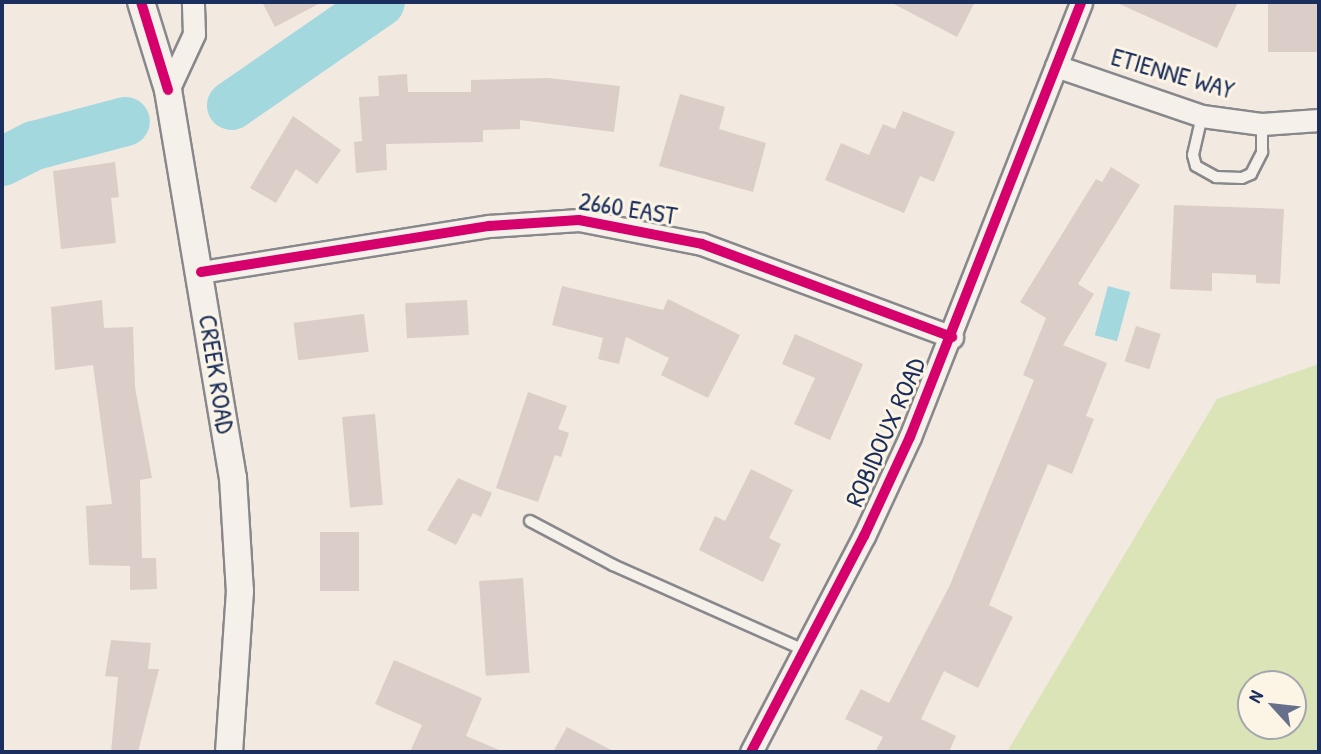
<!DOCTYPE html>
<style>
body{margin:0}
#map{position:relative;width:1321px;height:754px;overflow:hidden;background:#f2e9e0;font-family:"Patrick Hand",sans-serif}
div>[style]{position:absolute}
.green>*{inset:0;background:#dae4b6}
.water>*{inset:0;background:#a3d8df;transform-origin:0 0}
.river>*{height:49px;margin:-24.5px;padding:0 24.5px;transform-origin:24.5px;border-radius:24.5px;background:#a3d8df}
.building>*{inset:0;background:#dbcec8;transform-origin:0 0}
.roads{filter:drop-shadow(2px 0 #88888c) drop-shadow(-2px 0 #88888c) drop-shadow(0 2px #88888c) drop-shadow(0 -2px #88888c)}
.service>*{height:10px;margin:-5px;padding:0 5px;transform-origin:5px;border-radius:5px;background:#f5f1ea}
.minor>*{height:21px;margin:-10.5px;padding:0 10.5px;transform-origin:10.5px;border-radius:10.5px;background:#f5f1ea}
.tertiary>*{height:26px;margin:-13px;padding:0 13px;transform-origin:13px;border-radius:13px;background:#f5f1ea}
.cycleway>*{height:10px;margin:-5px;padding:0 5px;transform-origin:5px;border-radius:5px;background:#d6006c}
span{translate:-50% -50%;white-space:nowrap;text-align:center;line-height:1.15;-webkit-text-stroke:6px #fcf5e5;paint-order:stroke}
.street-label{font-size:26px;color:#1b2f5e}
.frame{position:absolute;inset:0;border:4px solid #1b2f5e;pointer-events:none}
.north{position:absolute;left:1237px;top:670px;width:70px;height:70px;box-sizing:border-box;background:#fcf5e5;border:2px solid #a2a6af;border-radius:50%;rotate:297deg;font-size:19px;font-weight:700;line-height:28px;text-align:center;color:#1b2f5e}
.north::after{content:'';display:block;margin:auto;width:24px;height:32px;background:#66708c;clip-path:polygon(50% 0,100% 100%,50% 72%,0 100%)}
</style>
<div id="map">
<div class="green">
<i style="clip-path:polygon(evenodd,1319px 364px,1319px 752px,1007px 752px,1217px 399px,1319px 364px,1251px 684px,1293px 684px,1293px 726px,1251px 726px,1251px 684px)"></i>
</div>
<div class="water">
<i style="left:1108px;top:286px;width:23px;height:51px;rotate:15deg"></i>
</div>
<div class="river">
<i style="left:231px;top:105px;width:181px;rotate:-34.7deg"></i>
<i style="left:2px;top:161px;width:36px;rotate:-27deg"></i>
<i style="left:34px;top:145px;width:94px;rotate:-14.8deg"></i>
</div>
<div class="building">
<i style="clip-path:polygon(262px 2px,322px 2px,275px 27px)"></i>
<i style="clip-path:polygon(890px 2px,975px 2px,957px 37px)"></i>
<i style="clip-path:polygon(1115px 2px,1238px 2px,1217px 48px)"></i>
<i style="left:1319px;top:4px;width:48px;height:51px;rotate:90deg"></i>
<i style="clip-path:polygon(407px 74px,408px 92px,471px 92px,471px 80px,548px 78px,620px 86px,614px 132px,520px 120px,520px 129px,483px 130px,483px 142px,386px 144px,387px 170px,356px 173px,354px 142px,362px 141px,359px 97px,379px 96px,378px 76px)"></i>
<i style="clip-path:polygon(680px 94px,725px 107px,719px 129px,766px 143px,753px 192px,659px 166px)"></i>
<i style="clip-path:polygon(903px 111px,955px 132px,934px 182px,920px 176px,904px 213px,825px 180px,841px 143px,869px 155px,883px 124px,895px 129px)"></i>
<i style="clip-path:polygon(293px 116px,341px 150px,317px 184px,296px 169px,276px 203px,250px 188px)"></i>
<i style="clip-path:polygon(115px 162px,119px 197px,111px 198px,116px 243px,61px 249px,53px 171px)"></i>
<i style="clip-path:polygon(1111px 167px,1140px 185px,1078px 284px,1094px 294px,1063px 345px,1107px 363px,1086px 416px,1094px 419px,1072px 474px,1048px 464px,989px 605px,1013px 617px,978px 688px,944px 671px,921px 719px,956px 736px,949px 752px,875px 752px,883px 737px,845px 719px,861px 689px,889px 703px,950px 585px,1034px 380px,1023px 375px,1046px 318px,1020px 302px,1096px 179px,1102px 182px)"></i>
<i style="clip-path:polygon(1174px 205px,1284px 209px,1280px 284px,1256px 283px,1256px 275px,1212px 273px,1212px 291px,1170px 289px)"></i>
<i style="clip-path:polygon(562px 286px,663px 310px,668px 299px,740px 335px,708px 398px,661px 375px,669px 358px,626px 337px,619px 364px,598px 359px,603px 338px,552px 325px)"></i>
<i style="clip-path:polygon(102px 300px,104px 328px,133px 327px,135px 387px,152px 478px,140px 480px,142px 558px,156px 558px,157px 589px,130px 590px,130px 566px,89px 565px,86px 506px,112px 504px,93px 365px,55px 370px,51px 307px)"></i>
<i style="left:467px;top:300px;width:35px;height:62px;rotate:87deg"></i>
<i style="left:364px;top:314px;width:38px;height:71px;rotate:83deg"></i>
<i style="left:1136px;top:326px;width:26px;height:37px;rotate:18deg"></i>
<i style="clip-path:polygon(795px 334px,863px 364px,830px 440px,794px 424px,815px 378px,782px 364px)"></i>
<i style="clip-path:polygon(528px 392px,567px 406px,558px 429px,569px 433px,561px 457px,555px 455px,538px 502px,496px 488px)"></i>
<i style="left:375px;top:414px;width:91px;height:33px;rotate:85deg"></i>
<i style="clip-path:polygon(751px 469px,793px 490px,769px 538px,781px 544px,763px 582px,699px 550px,715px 516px,725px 521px)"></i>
<i style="clip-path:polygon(458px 478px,492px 493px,481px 517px,473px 513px,456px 545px,427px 530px)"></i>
<i style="left:320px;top:532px;width:39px;height:59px"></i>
<i style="left:523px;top:578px;width:95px;height:44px;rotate:86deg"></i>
<i style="clip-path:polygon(111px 640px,151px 643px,148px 669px,159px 669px,138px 752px,111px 752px,118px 677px,105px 676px)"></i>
<i style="clip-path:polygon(394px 660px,482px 698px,466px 736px,504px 752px,410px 752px,422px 725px,375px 704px)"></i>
<i style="clip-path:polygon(567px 727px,615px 752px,553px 752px)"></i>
</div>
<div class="roads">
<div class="service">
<i style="left:1202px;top:116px;width:40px;rotate:103deg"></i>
<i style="left:1193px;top:155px;width:11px;rotate:75deg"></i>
<i style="left:1196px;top:166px;width:23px;rotate:29deg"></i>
<i style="left:1216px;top:177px;width:26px;rotate:2deg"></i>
<i style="left:1242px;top:178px;width:10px;rotate:-24deg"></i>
<i style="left:1251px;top:174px;width:25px;rotate:-63deg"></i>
<i style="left:1262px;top:152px;width:28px;rotate:-90deg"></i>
<i style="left:530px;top:521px;width:94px;rotate:27.9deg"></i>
<i style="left:613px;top:565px;width:209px;rotate:24deg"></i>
</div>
<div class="minor">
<i style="left:1056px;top:66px;width:154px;rotate:18.9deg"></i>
<i style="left:1202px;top:116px;width:61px;rotate:7.6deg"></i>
<i style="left:1262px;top:124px;width:57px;rotate:-4deg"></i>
<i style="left:168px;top:90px;width:62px;rotate:-65.1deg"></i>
<i style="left:194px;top:34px;width:32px;rotate:-92deg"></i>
<i style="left:201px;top:272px;width:292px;rotate:-9.1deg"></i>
<i style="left:489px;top:226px;width:90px;rotate:-3.8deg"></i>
<i style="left:579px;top:220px;width:125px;rotate:11deg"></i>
<i style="left:702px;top:244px;width:267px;rotate:20.4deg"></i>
<i style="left:751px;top:752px;width:244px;rotate:-62.4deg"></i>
<i style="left:864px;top:536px;width:109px;rotate:-65.1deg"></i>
<i style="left:910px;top:437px;width:467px;rotate:-68.5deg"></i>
</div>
<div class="tertiary">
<i style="left:141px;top:2px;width:92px;rotate:72.9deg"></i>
<i style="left:168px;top:90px;width:393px;rotate:80.5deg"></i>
<i style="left:233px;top:478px;width:113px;rotate:86.5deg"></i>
<i style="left:240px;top:591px;width:161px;rotate:93.9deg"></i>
</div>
</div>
<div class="cycleway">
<i style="left:141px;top:2px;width:92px;rotate:72.9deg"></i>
<i style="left:201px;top:272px;width:292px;rotate:-9.1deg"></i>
<i style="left:489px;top:226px;width:90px;rotate:-3.8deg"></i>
<i style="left:579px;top:220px;width:125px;rotate:11deg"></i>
<i style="left:702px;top:244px;width:267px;rotate:20.4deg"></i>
<i style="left:751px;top:752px;width:244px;rotate:-62.4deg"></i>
<i style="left:864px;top:536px;width:109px;rotate:-65.1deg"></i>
<i style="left:910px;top:437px;width:467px;rotate:-68.5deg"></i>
</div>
<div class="street-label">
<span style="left:1173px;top:73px;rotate:16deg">ETIENNE WAY</span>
<span style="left:628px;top:208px;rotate:9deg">2660 EAST</span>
<span style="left:217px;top:374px;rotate:81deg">CREEK ROAD</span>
<span style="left:885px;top:432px;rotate:-66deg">ROBIDOUX ROAD</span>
</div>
<div class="frame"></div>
<div class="north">N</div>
</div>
